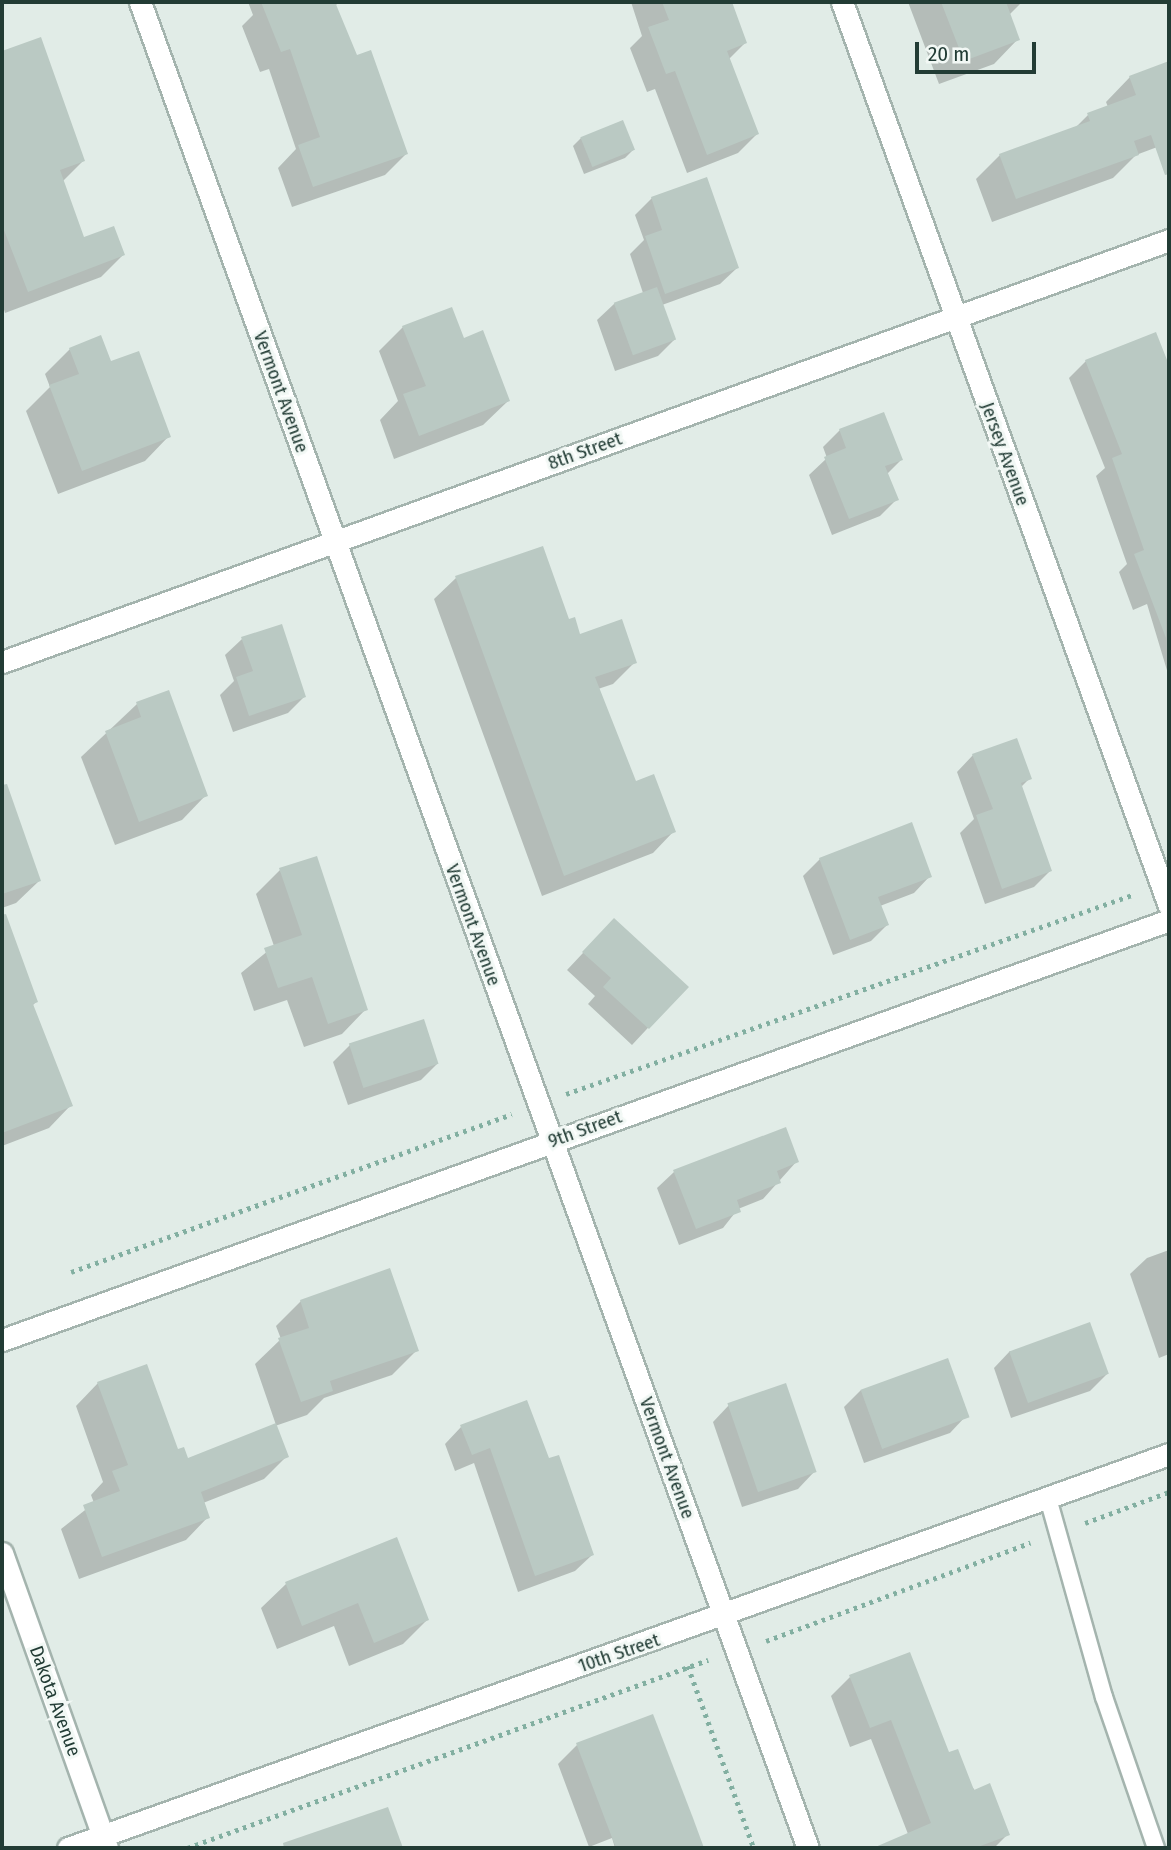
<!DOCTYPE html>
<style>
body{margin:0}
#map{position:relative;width:1171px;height:1850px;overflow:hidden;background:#e1ece7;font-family:"Fira Sans Condensed",sans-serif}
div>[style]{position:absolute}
.shadow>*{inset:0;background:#0003}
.building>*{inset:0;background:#bac9c3;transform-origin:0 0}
.path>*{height:4.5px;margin-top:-2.25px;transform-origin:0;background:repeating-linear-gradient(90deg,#82afa1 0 3.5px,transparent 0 8.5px)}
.roads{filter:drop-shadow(2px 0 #a4b4ae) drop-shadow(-2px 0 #a4b4ae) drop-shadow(0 2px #a4b4ae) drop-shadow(0 -2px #a4b4ae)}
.service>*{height:16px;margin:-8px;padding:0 8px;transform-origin:8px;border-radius:8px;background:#fff}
.minor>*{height:21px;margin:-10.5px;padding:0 10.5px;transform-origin:10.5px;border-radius:10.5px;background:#fff}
.tertiary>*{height:21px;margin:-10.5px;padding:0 10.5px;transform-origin:10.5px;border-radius:10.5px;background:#fff}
span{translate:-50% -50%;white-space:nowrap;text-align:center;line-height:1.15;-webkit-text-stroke:6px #f2f8f5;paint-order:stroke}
.street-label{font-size:19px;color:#223c35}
.frame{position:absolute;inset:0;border:4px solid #223c35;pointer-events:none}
.scale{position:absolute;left:915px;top:42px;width:121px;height:32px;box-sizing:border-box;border:4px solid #223c35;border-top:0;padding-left:9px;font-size:21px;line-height:24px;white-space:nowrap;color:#223c35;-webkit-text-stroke:5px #f2f8f5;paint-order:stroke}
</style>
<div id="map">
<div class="shadow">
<i style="clip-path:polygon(248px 2px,339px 2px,335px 6px,356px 57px,406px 154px,385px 175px,292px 207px,278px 168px,296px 149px,269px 69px,260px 72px,242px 26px,253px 15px)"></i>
<i style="clip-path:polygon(631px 2px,730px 2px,745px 43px,728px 60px,757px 134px,738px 153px,687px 173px,655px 89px,647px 92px,630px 48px,642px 36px)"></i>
<i style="clip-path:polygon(908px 2px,1022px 2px,1009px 15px,1018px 39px,994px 64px,939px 84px)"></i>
<i style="clip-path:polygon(40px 39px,83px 161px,62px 182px,83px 240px,123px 255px,101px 277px,5px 313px,2px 303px,2px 52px)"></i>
<i style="clip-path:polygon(1164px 65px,1169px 81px,1169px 137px,1160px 146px,1136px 155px,1113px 178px,992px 222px,976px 179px,1000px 155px,1075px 128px,1088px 115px,1108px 107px,1106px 102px,1130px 77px)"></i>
<i style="clip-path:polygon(581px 138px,633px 150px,625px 158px,584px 174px,573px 146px)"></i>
<i style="clip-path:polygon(652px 198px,737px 268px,720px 284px,662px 305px,674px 340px,658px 356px,615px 371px,597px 320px,614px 304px,643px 293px,630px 254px,644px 240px,635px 215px)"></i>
<i style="clip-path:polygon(403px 327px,463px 340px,508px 401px,483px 425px,394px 459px,380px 420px,398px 401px,379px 351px)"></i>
<i style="clip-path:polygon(70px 349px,110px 364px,169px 436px,145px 461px,58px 494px,26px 411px,50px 387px,45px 374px)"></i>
<i style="clip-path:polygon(1086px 361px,1169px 363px,1169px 677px,1147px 604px,1133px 610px,1119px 572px,1127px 564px,1096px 476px,1105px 468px,1069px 378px)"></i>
<i style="clip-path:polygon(883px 414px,901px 460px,887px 474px,897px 499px,880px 516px,832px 535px,809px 475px,827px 458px,823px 447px,840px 430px)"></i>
<i style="clip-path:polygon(456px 578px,567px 621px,579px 636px,635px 662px,613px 684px,598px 689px,635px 783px,674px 831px,653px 853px,542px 896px,434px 599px)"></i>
<i style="clip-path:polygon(242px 639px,304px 697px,288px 713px,233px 732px,220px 695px,234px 681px,225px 655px)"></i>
<i style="clip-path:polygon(137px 704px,206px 795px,182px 820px,115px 845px,81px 757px)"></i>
<i style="clip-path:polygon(973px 755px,1030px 778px,1021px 787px,1050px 871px,1034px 887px,985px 904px,960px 833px,974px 819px,957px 772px)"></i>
<i style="clip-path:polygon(17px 818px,39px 881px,16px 903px,2px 908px,36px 1002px,32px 1006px,71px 1105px,49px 1128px,2px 1146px,2px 823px)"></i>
<i style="clip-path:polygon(820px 859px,930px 876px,914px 893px,880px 906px,887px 925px,871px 941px,833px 955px,803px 876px)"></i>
<i style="clip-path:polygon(280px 870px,366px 1009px,342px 1034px,304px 1047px,287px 1000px,254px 1011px,241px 973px,274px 946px,256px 894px)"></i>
<i style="clip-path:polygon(598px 937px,686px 987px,632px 1045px,588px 1004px,595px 996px,567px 970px)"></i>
<i style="clip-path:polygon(350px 1045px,437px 1064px,421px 1080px,348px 1105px,333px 1062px)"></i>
<i style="clip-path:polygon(797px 1161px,763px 1199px,738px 1209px,723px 1228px,679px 1245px,657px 1188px,674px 1172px)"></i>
<i style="clip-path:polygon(1169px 1250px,1169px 1354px,1159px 1358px,1130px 1274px,1147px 1258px)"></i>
<i style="clip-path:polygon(301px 1301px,417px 1350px,392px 1375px,324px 1398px,307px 1415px,275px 1426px,287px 1456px,264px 1479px,203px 1503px,208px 1517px,186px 1540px,79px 1579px,61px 1529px,94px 1503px,91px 1495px,103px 1482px,76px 1406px,98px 1383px,187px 1460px,276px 1425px,255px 1364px,281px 1339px,276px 1326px)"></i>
<i style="clip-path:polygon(1010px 1351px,1107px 1374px,1090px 1391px,1011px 1418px,994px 1368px)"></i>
<i style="clip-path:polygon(861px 1390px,966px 1416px,950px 1433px,864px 1463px,844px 1407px)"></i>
<i style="clip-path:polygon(729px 1405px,814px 1472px,798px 1489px,742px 1507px,713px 1422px)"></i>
<i style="clip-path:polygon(461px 1427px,548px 1460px,592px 1555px,575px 1571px,518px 1592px,474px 1463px,455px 1471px,445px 1444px)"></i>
<i style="clip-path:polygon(396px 1539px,427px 1620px,403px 1644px,349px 1666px,334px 1626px,277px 1649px,261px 1608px,286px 1584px)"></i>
<i style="clip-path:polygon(850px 1677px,948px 1755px,1008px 1834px,994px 1848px,895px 1848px,908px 1834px,871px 1739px,850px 1747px,831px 1696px)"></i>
<i style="clip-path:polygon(652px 1716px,700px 1848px,615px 1848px,612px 1838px,589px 1847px,558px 1764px,577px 1745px)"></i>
</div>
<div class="building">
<i style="clip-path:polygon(261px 2px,335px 2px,357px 55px,371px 50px,408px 154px,313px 187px,298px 145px,320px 137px,290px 49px,281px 52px)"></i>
<i style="clip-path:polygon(662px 2px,732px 2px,747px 43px,727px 51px,759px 134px,707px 155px,675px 71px,666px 74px,648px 27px,669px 20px)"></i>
<i style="clip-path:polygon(941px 2px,1006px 2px,1020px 40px,964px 61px)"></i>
<i style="clip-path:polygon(41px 37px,85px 161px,60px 170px,84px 237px,114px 226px,125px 255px,28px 292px,2px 225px,2px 51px)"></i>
<i style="clip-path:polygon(1169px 61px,1169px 174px,1165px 175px,1151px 135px,1134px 141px,1139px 155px,1016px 199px,999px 154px,1090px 121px,1087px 113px,1136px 95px,1129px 76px)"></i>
<i style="left:623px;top:120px;width:32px;height:46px;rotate:68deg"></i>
<i style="clip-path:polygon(707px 177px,739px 268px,665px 294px,645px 236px,662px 230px,651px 197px)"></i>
<i style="left:657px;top:287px;width:56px;height:46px;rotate:70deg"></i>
<i style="clip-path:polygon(452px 307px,464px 338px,483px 330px,510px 401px,419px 436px,403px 394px,426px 386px,402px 326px)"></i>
<i style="clip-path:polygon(1156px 332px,1169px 365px,1166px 638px,1134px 554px,1144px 550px,1112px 458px,1122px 454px,1085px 360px)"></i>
<i style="clip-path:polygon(101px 335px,111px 361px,139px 351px,171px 437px,82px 471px,49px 385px,79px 374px,69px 348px)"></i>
<i style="clip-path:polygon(884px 412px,903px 460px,885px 466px,899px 500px,849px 519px,824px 457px,846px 448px,839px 429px)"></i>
<i style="clip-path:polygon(543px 546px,569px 619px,575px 617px,580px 634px,622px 619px,637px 663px,595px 677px,636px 781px,654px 774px,676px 832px,564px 876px,455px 576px)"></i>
<i style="clip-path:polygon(282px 624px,306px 697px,249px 716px,236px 677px,253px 671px,241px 637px)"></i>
<i style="clip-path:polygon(169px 690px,208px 796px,139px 822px,105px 731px,141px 717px,136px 702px)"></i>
<i style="clip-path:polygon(1017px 738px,1032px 779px,1021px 783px,1052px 871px,1002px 889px,976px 815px,993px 809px,972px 754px)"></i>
<i style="clip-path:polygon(7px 784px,41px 881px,2px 894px,2px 785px)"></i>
<i style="clip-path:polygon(912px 822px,932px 877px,878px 897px,889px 925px,850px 940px,819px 858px)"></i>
<i style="clip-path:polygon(317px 856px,368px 1010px,328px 1024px,312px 977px,278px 988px,264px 948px,302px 935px,279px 868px)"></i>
<i style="clip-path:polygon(6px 914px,38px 1002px,33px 1004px,73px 1106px,2px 1133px,2px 915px)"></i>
<i style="clip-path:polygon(614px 918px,689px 987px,649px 1029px,603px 987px,611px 978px,582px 952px)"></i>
<i style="left:424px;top:1019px;width:47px;height:79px;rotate:72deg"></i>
<i style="clip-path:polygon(786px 1127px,799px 1162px,777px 1171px,781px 1183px,737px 1200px,741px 1212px,696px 1229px,673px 1170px)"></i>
<i style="clip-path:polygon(390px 1268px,419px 1351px,330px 1381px,333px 1391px,301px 1402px,278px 1338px,309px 1328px,300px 1300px)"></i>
<i style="left:1090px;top:1322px;width:55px;height:86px;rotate:70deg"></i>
<i style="left:948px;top:1358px;width:63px;height:93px;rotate:70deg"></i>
<i style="clip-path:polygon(147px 1364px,178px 1449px,184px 1447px,188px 1458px,276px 1423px,289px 1457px,201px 1492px,210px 1518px,102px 1557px,83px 1505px,120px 1491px,112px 1471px,128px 1465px,97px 1382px)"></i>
<i style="left:786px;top:1383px;width:94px;height:62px;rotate:71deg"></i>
<i style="clip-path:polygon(527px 1400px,549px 1458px,559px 1455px,594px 1555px,535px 1576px,490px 1448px,472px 1455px,460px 1425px)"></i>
<i style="clip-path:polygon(397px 1537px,429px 1620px,374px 1643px,358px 1603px,302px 1626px,285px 1582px)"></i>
<i style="clip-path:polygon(910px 1652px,949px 1752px,958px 1749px,974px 1790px,990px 1783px,1010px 1835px,975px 1848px,873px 1848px,931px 1823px,891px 1720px,870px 1728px,849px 1675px)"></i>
<i style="clip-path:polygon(653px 1714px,693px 1818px,704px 1848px,616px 1848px,576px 1743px)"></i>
<i style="clip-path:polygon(388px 1807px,403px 1848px,284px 1848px,283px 1843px)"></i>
</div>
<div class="path">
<i style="left:566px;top:1094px;width:600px;rotate:-19.37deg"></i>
<i style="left:71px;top:1272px;width:468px;rotate:-19.7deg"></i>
<i style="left:1085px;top:1523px;width:90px;rotate:-20.3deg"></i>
<i style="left:766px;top:1641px;width:282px;rotate:-20.4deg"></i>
<i style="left:688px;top:1666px;width:194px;rotate:70.1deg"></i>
<i style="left:187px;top:1848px;width:554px;rotate:-19.84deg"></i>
</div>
<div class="roads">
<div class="service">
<i style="left:1048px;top:1498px;width:207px;rotate:74.3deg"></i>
<i style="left:1104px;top:1697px;width:160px;rotate:71deg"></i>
</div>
<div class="minor">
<i style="left:842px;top:2px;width:961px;rotate:70.11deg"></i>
<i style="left:2px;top:662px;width:1241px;rotate:-19.88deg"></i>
<i style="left:2px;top:1340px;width:1240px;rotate:-19.79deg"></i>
<i style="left:2px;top:1553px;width:313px;rotate:70.4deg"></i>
</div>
<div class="tertiary">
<i style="left:140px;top:2px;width:1963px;rotate:70.11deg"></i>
<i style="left:68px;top:1848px;width:1169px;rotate:-19.69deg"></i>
</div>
</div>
<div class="street-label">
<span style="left:281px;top:392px;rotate:70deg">Vermont Avenue</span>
<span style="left:585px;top:451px;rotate:-20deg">8th Street</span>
<span style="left:1005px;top:454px;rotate:70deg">Jersey Avenue</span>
<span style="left:473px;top:925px;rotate:70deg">Vermont Avenue</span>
<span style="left:585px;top:1129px;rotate:-20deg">9th Street</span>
<span style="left:667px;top:1458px;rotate:70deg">Vermont Avenue</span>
<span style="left:619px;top:1653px;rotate:-19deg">10th Street</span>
<span style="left:55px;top:1701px;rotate:70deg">Dakota Avenue</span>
</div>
<div class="frame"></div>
<div class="scale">20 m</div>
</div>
